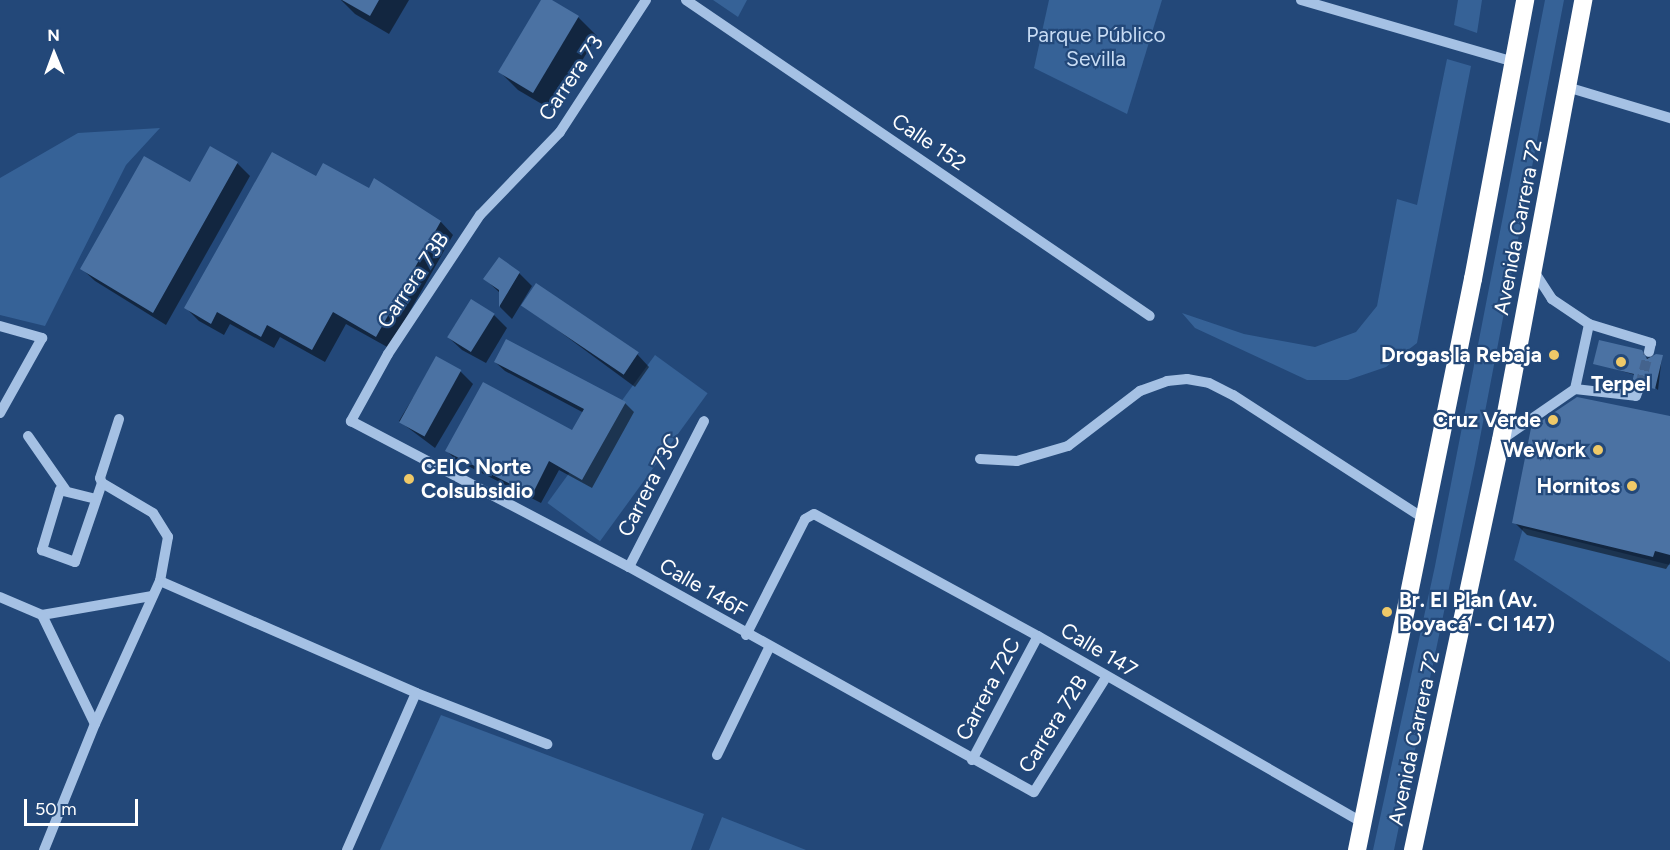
<!DOCTYPE html>
<meta charset="utf-8">
<style>
body{margin:0}
#map{position:relative;width:1670px;height:850px;overflow:hidden;background:#234879;font-family:Figtree,sans-serif}
div>[style]{position:absolute}
.green>*{inset:0;background:#366297;transform-origin:0 0}
.shadow>*{inset:0;background:#0007}
.building>*{inset:0;background:#4b72a3;transform-origin:0 0}
.minor-tunnel>*{height:10px;margin-top:-5px;transform-origin:0;background:repeating-linear-gradient(90deg,#44638d 0 10px,transparent 0 15px)}
.minor>*{height:10px;margin:-5px;padding:0 5px;transform-origin:5px;border-radius:5px;background:#a5c1e4}
.highway>*{height:18px;margin:-9px;padding:0 9px;transform-origin:9px;border-radius:9px;background:#fff}
.dots>*{width:16px;height:16px;translate:-50% -50%;box-sizing:border-box;border:3px solid #234879;border-radius:50%}
span{translate:-50% -50%;white-space:nowrap;text-align:center;line-height:1.15;-webkit-text-stroke:4.5px #234879;paint-order:stroke}
.park-label{font-size:21px;color:#c8dcf4}
.street-label{font-size:21px;color:#fff}
.poi-label{font-size:21px;color:#fff;font-weight:700}
.right{translate:-100% -50%;text-align:right}
.left{translate:0 -50%;text-align:left}
.north{position:absolute;left:24px;top:24px;width:60px;height:60px;-webkit-text-stroke:4px #234879;paint-order:stroke;rotate:359deg;font-size:16px;font-weight:700;line-height:24px;text-align:center;color:#fff}
.north::after{content:'';display:block;margin:auto;width:21px;height:27px;background:#fff;clip-path:polygon(50% 0,100% 100%,50% 72%,0 100%)}
.scale{position:absolute;left:24px;top:799px;width:114px;height:27px;box-sizing:border-box;border:3px solid #fff;border-top:0;padding-left:8px;font-size:18px;line-height:21px;white-space:nowrap;color:#fff;-webkit-text-stroke:4px #234879;paint-order:stroke}
</style>
<div id="map">
<div class="green">
<i style="clip-path:polygon(713px 0,747px 0,738px 17px)"></i>
<i style="clip-path:polygon(1049px 0,1162px 0,1127px 114px,1034px 68px)"></i>
<i style="clip-path:polygon(1458px 0,1482px 0,1477px 33px,1454px 25px)"></i>
<i style="clip-path:polygon(1545px 0,1564px 0,1475px 464px,1394px 850px,1373px 850px,1435px 566px)"></i>
<i style="clip-path:polygon(1447px 59px,1471px 66px,1417px 343px,1386px 367px,1348px 380px,1307px 380px,1195px 328px,1182px 313px,1244px 334px,1315px 347px,1356px 332px,1377px 306px,1397px 199px,1417px 205px)"></i>
<i style="clip-path:polygon(160px 128px,126px 165px,45px 326px,0 315px,0 178px,78px 133px)"></i>
<i style="left:655px;top:355px;width:65px;height:183px;rotate:36deg"></i>
<i style="clip-path:polygon(1523px 528px,1670px 565px,1670px 662px,1514px 560px)"></i>
<i style="clip-path:polygon(441px 715px,704px 814px,691px 850px,380px 850px)"></i>
<i style="clip-path:polygon(722px 817px,806px 850px,709px 850px)"></i>
</div>
<div class="shadow">
<i style="clip-path:polygon(341px 0,409px 0,389px 34px,355px 14px)"></i>
<i style="clip-path:polygon(542px 0,578px 17px,597px 36px,552px 110px,518px 90px,500px 72px)"></i>
<i style="clip-path:polygon(237px 163px,250px 176px,166px 325px,95px 281px,82px 269px,190px 184px)"></i>
<i style="clip-path:polygon(316px 178px,369px 190px,375px 181px,441px 222px,453px 235px,389px 348px,346px 324px,325px 362px,280px 337px,274px 348px,230px 324px,224px 335px,199px 321px,186px 308px)"></i>
<i style="clip-path:polygon(519px 273px,532px 286px,512px 319px,500px 307px,500px 293px,485px 279px)"></i>
<i style="clip-path:polygon(525px 306px,637px 354px,649px 367px,635px 387px)"></i>
<i style="clip-path:polygon(494px 315px,507px 328px,486px 363px,462px 350px,449px 338px)"></i>
<i style="clip-path:polygon(1662px 356px,1658px 390px,1645px 380px,1635px 385px,1635px 375px,1595px 363px)"></i>
<i style="clip-path:polygon(437px 358px,460px 371px,473px 384px,435px 448px,399px 421px)"></i>
<i style="clip-path:polygon(495px 362px,625px 403px,634px 412px,592px 488px,559px 470px,541px 503px,456px 460px,447px 451px,573px 432px,584px 413px,505px 371px)"></i>
<i style="clip-path:polygon(1670px 418px,1670px 563px,1666px 569px,1527px 535px,1514px 522px)"></i>
</div>
<div class="building">
<i style="clip-path:polygon(342px 0,379px 0,370px 16px)"></i>
<i style="clip-path:polygon(541px 0,552px 0,579px 16px,533px 93px,498px 72px)"></i>
<i style="clip-path:polygon(210px 146px,238px 162px,153px 313px,80px 269px,144px 156px,190px 182px)"></i>
<i style="clip-path:polygon(272px 152px,316px 176px,323px 163px,369px 188px,374px 178px,441px 221px,376px 337px,333px 312px,312px 350px,267px 325px,261px 337px,217px 312px,211px 324px,184px 308px)"></i>
<i style="clip-path:polygon(499px 257px,520px 272px,499px 307px,499px 290px,483px 279px)"></i>
<i style="left:536px;top:283px;width:124px;height:27px;rotate:34deg"></i>
<i style="left:471px;top:299px;width:28px;height:45px;rotate:32deg"></i>
<i style="clip-path:polygon(506px 339px,626px 402px,582px 480px,549px 461px,532px 495px,445px 451px,483px 382px,572px 430px,584px 409px,494px 362px)"></i>
<i style="clip-path:polygon(1599px 340px,1642px 350px,1647px 359px,1656px 354px,1663px 355px,1655px 389px,1647px 387px,1642px 378px,1632px 383px,1634px 374px,1593px 364px)"></i>
<i style="left:436px;top:356px;width:29px;height:76px;rotate:29deg"></i>
<i style="clip-path:polygon(1577px 397px,1670px 416px,1670px 555px,1655px 551px,1653px 557px,1512px 523px,1531px 428px)"></i>
</div>
<div class="minor-tunnel">
<i style="left:1640px;top:385px;width:34px;rotate:-75deg"></i>
</div>
<div class="minor">
<i style="left:646px;top:0;width:158px;rotate:123.1deg"></i>
<i style="left:560px;top:132px;width:115px;rotate:133.9deg"></i>
<i style="left:480px;top:215px;width:167px;rotate:123.5deg"></i>
<i style="left:388px;top:354px;width:77px;rotate:118.9deg"></i>
<i style="left:351px;top:421px;width:314px;rotate:27.7deg"></i>
<i style="left:629px;top:567px;width:463px;rotate:29.1deg"></i>
<i style="left:1034px;top:792px;width:136px;rotate:-57.9deg"></i>
<i style="left:686px;top:0;width:561px;rotate:34.26deg"></i>
<i style="left:1301px;top:0;width:222px;rotate:16.2deg"></i>
<i style="left:1567px;top:87px;width:108px;rotate:16.8deg"></i>
<i style="left:1589px;top:324px;width:65px;rotate:17deg"></i>
<i style="left:1651px;top:343px;width:9px;rotate:103deg"></i>
<i style="left:0;top:326px;width:44px;rotate:15.9deg"></i>
<i style="left:42px;top:338px;width:86px;rotate:119.2deg"></i>
<i style="left:1575px;top:389px;width:61px;rotate:6.5deg"></i>
<i style="left:1636px;top:396px;width:12px;rotate:-70deg"></i>
<i style="left:28px;top:436px;width:65px;rotate:55.1deg"></i>
<i style="left:1501px;top:440px;width:90px;rotate:-34.6deg"></i>
<i style="left:1575px;top:389px;width:66px;rotate:-77.8deg"></i>
<i style="left:1589px;top:324px;width:45px;rotate:-146deg"></i>
<i style="left:1552px;top:299px;width:35px;rotate:-123deg"></i>
<i style="left:980px;top:459px;width:37px;rotate:3deg"></i>
<i style="left:1017px;top:461px;width:53px;rotate:-16.4deg"></i>
<i style="left:1068px;top:446px;width:91px;rotate:-37.4deg"></i>
<i style="left:1140px;top:391px;width:29px;rotate:-20deg"></i>
<i style="left:1167px;top:381px;width:20px;rotate:-6deg"></i>
<i style="left:1187px;top:379px;width:22px;rotate:10deg"></i>
<i style="left:1209px;top:383px;width:27px;rotate:27deg"></i>
<i style="left:1233px;top:395px;width:229px;rotate:32.9deg"></i>
<i style="left:96px;top:499px;width:37px;rotate:-166deg"></i>
<i style="left:60px;top:490px;width:63px;rotate:106.7deg"></i>
<i style="left:42px;top:550px;width:35px;rotate:20deg"></i>
<i style="left:75px;top:562px;width:83px;rotate:-71.1deg"></i>
<i style="left:629px;top:567px;width:164px;rotate:-62.8deg"></i>
<i style="left:160px;top:581px;width:279px;rotate:23.6deg"></i>
<i style="left:416px;top:693px;width:141px;rotate:21.3deg"></i>
<i style="left:0;top:597px;width:46px;rotate:23.2deg"></i>
<i style="left:42px;top:615px;width:112px;rotate:-9.8deg"></i>
<i style="left:42px;top:615px;width:121px;rotate:64.1deg"></i>
<i style="left:746px;top:635px;width:130px;rotate:-63deg"></i>
<i style="left:805px;top:519px;width:10px;rotate:-29deg"></i>
<i style="left:814px;top:514px;width:255px;rotate:28.6deg"></i>
<i style="left:1038px;top:636px;width:375px;rotate:29.9deg"></i>
<i style="left:717px;top:755px;width:119px;rotate:-64.1deg"></i>
<i style="left:972px;top:760px;width:140px;rotate:-62deg"></i>
<i style="left:44px;top:850px;width:136px;rotate:-68deg"></i>
<i style="left:95px;top:724px;width:157px;rotate:-65.6deg"></i>
<i style="left:160px;top:581px;width:45px;rotate:-79.7deg"></i>
<i style="left:168px;top:537px;width:28px;rotate:-122deg"></i>
<i style="left:153px;top:513px;width:59px;rotate:-149.5deg"></i>
<i style="left:102px;top:483px;width:5px;rotate:-112deg"></i>
<i style="left:100px;top:478px;width:62px;rotate:-72.1deg"></i>
<i style="left:347px;top:850px;width:171px;rotate:-66.3deg"></i>
</div>
<div class="highway">
<i style="left:1357px;top:850px;width:583px;rotate:-78.52deg"></i>
<i style="left:1473px;top:279px;width:284px;rotate:-79.4deg"></i>
<i style="left:1413px;top:850px;width:419px;rotate:-77.9deg"></i>
<i style="left:1501px;top:440px;width:448px;rotate:-79.4deg"></i>
</div>
<div class="dots">
<i style="left:1554px;top:355px;background:#efc968"></i>
<i style="left:1621px;top:362px;background:#efc968"></i>
<i style="left:1553px;top:420px;background:#efc968"></i>
<i style="left:1598px;top:450px;background:#efc968"></i>
<i style="left:409px;top:479px;background:#efc968"></i>
<i style="left:1632px;top:486px;background:#efc968"></i>
<i style="left:1387px;top:612px;background:#efc968"></i>
</div>
<div class="park-label">
<span style="left:1096px;top:47px">Parque Público<br>Sevilla</span>
</div>
<div class="street-label">
<span style="left:571px;top:78px;rotate:-56deg">Carrera 73</span>
<span style="left:929px;top:142px;rotate:34deg">Calle 152</span>
<span style="left:1518px;top:227px;rotate:-79deg">Avenida Carrera 72</span>
<span style="left:413px;top:280px;rotate:-56deg">Carrera 73B</span>
<span style="left:649px;top:485px;rotate:-63deg">Carrera 73C</span>
<span style="left:703px;top:588px;rotate:30deg">Calle 146F</span>
<span style="left:1099px;top:650px;rotate:31deg">Calle 147</span>
<span style="left:988px;top:689px;rotate:-62deg">Carrera 72C</span>
<span style="left:1053px;top:724px;rotate:-58deg">Carrera 72B</span>
<span style="left:1414px;top:738px;rotate:-78deg">Avenida Carrera 72</span>
</div>
<div class="poi-label">
<span class="right" style="left:1542px;top:355px">Drogas la Rebaja</span>
<span style="left:1621px;top:384px">Terpel</span>
<span class="right" style="left:1541px;top:420px">Cruz Verde</span>
<span class="right" style="left:1586px;top:450px">WeWork</span>
<span class="left" style="left:421px;top:479px">CEIC Norte<br>Colsubsidio</span>
<span class="right" style="left:1620px;top:486px">Hornitos</span>
<span class="left" style="left:1399px;top:612px">Br. El Plan (Av.<br>Boyacá - Cl 147)</span>
</div>
<div class="north">N</div>
<div class="scale">50 m</div>
</div>
